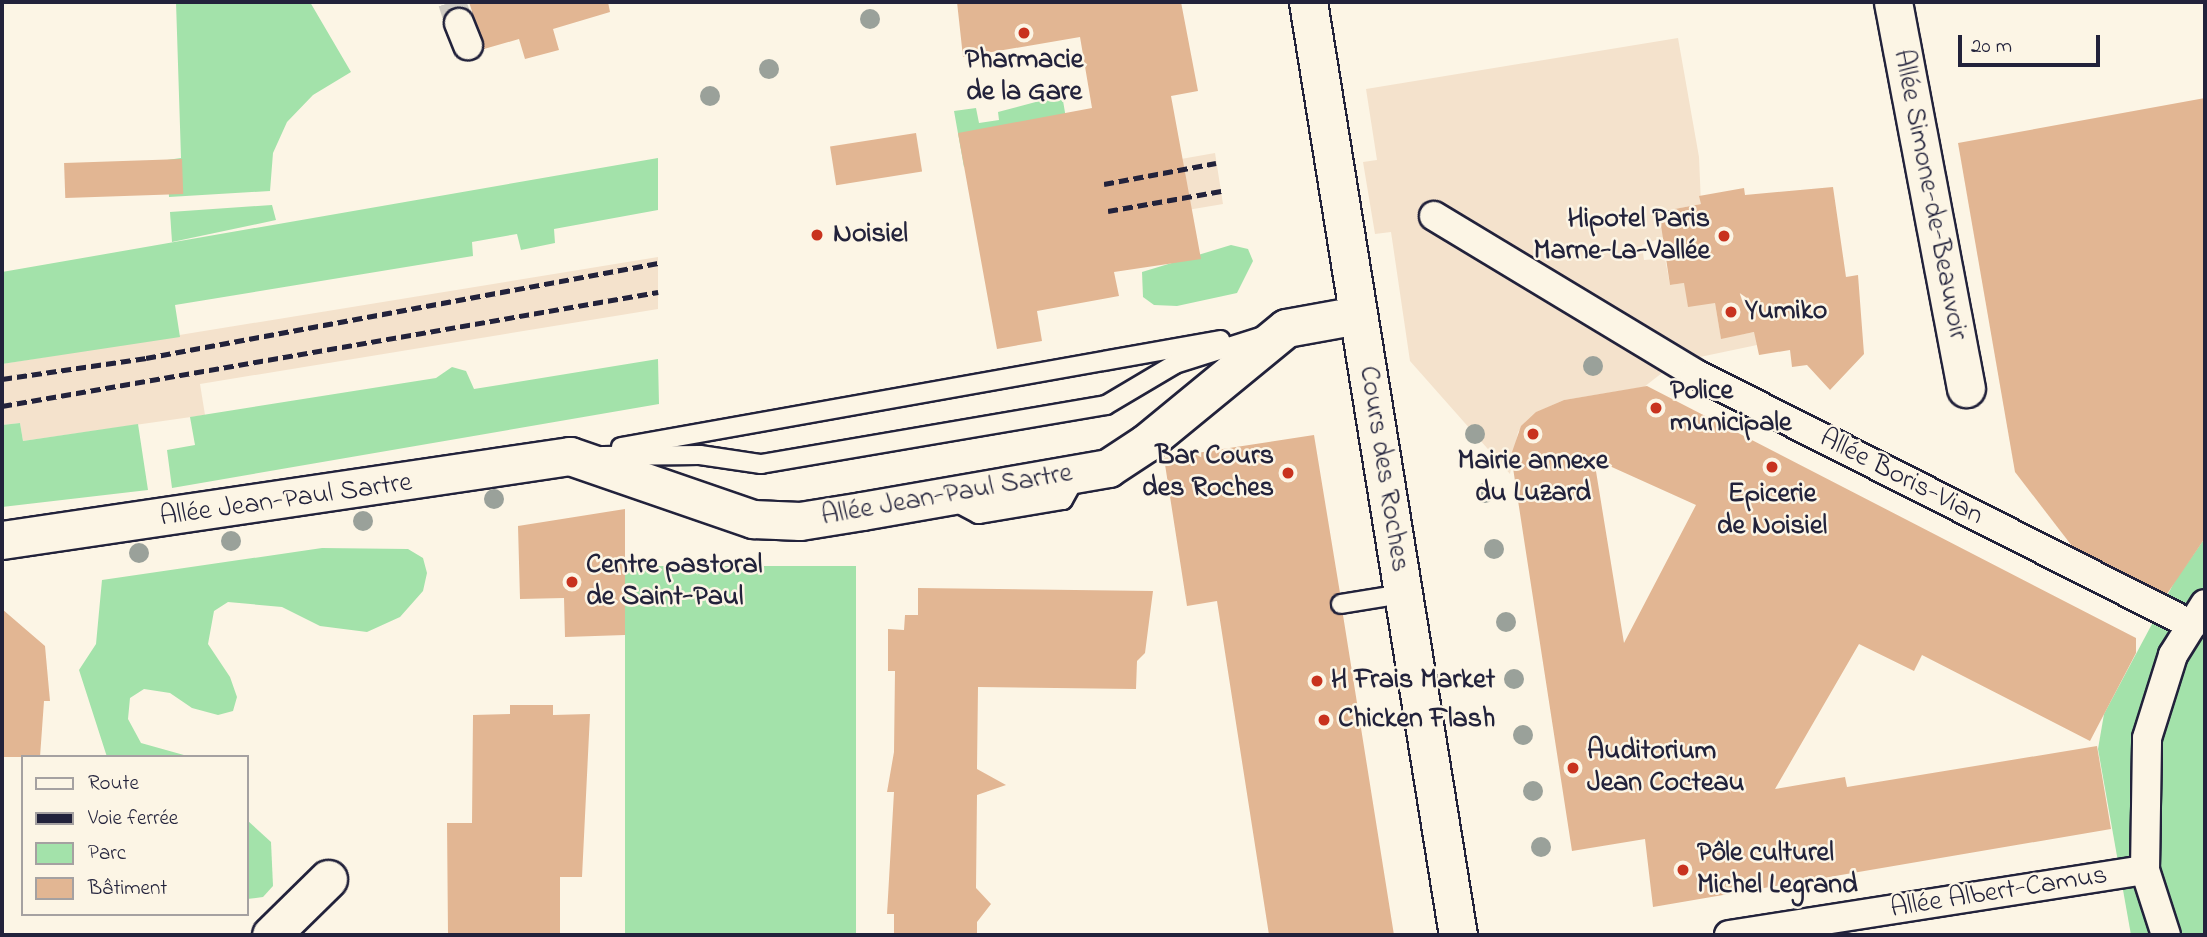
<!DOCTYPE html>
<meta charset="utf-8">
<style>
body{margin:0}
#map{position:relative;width:2207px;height:937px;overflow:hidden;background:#fcf5e5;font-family:"Indie Flower",sans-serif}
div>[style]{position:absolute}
.built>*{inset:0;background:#f4e2cc}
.green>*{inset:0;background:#a3e2aa;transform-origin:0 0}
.building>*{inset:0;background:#e2b693;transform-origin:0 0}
.pedestrian-tunnel>*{height:28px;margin-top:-14px;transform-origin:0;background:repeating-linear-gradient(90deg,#d0cbc3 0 28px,transparent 0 42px)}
.roads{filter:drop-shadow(2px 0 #22223b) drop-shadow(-2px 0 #22223b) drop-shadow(0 2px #22223b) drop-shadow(0 -2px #22223b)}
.service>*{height:18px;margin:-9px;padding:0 9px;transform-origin:9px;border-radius:9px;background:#fcf5e5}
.pedestrian>*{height:28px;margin:-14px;padding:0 14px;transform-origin:14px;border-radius:14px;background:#fcf5e5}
.minor>*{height:37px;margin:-18.5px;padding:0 18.5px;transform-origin:18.5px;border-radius:18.5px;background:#fcf5e5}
.rail>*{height:5px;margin-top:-2.5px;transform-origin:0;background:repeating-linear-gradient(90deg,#22223b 0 10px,transparent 0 15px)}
.trees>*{width:20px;height:20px;margin:-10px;border-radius:50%;background:#9aa19a}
.dots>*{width:19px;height:19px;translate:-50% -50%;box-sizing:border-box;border:4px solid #fcf5e5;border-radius:50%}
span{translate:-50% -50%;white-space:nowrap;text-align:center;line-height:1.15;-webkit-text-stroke:5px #fcf5e5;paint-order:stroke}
.poi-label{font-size:28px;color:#22223b;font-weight:700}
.right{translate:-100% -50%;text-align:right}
.left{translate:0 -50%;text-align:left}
.street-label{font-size:28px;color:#22223b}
.frame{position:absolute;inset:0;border:4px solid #22223b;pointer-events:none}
.legend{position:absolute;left:21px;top:755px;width:228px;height:161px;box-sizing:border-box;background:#fcf5e5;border:2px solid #a5a1a1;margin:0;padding:9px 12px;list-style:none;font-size:21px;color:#22223b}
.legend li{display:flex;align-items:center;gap:14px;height:35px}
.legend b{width:35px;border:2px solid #a5a1a1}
.scale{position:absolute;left:1958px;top:35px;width:142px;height:32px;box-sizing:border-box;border:4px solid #22223b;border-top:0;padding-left:9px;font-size:21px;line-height:24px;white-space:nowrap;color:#22223b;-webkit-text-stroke:5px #fcf5e5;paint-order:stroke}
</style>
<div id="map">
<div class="built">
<i style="clip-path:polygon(1678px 38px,1699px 157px,1701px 204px,1660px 212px,1664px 237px,1642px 245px,1644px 260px,1665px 258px,1670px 285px,1684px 283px,1715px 303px,1721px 338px,1755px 332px,1757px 345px,1676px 362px,1644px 387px,1564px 400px,1537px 412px,1518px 432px,1510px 474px,1410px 361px,1391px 232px,1375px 234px,1363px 162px,1377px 160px,1366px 89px)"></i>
<i style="clip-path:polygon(1215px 153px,1223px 204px,1111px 223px,1181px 159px)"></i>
<i style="clip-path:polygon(658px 257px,658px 309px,200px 384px,205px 415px,23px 441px,20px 423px,2px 425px,2px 364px)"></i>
</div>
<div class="green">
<i style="clip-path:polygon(176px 2px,310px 2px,351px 72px,313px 95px,287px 122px,273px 153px,270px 191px,169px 197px,167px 160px,181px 158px)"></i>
<i style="clip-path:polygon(1062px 95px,1067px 124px,964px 167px,954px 111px,976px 108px,979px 123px,999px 120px,998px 112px)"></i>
<i style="clip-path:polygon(658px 158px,658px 210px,554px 229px,555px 243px,521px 250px,517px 234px,472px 242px,473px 256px,175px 305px,180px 337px,2px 364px,2px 272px)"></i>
<i style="clip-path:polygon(272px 205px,276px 220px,172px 242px,170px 212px)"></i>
<i style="clip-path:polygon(1231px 245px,1248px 249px,1253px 261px,1237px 293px,1177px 306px,1154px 305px,1143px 297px,1142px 272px)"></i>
<i style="clip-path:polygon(658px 359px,659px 404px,172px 488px,167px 450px,195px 445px,190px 417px,436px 378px,452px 367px,466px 371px,474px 389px)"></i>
<i style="clip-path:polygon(20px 423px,23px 441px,138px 424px,148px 490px,2px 507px,2px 425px)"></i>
<i style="clip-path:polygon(2205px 538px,2205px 935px,2131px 935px,2098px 749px,2104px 714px,2176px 579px)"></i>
<i style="clip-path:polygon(322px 548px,408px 549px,423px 558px,427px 573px,423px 591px,400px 617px,367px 632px,320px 626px,282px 607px,228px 602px,214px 611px,208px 644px,230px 677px,237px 697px,233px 711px,218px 715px,192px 708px,170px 693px,144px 689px,130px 698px,128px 719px,141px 743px,191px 757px,107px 757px,79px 670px,96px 644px,102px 580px)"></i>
<i style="left:625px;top:566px;width:231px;height:369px"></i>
<i style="clip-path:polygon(247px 820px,271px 842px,273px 886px,263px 897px,247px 899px)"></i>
</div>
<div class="building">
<i style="clip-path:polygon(469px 2px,608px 2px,610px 12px,553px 29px,559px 50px,525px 59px,519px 39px,484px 49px)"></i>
<i style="clip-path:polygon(957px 2px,1181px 2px,1198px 91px,1171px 96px,1201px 259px,1114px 272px,1119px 296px,1037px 311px,1042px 341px,997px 349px,958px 133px,1092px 108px,1080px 37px,963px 57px)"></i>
<i style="clip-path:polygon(2205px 98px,2205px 538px,2167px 594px,2072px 546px,2015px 472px,1958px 143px)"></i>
<i style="left:916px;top:133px;width:39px;height:87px;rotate:81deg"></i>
<i style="left:182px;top:159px;width:35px;height:118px;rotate:88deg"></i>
<i style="clip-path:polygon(1833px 187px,1846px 277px,1858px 275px,1864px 354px,1830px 390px,1807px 365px,1792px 367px,1790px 350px,1759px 355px,1754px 332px,1721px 339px,1715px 303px,1688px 307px,1684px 283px,1670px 285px,1659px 212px,1701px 204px,1699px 196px,1744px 188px,1745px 195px)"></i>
<i style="clip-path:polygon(evenodd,1647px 386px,2136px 638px,2136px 653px,2090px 741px,1922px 655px,1914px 671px,1859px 644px,1775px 789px,1845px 777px,1847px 787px,2097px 746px,2111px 829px,1653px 907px,1645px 839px,1572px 851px,1511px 455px,1521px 426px,1536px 412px,1564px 400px,1647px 386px,1594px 459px,1696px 505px,1624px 643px,1594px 459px)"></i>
<i style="clip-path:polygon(1314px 435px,1340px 593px,1330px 606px,1343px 615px,1394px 935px,1269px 935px,1217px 601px,1187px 606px,1164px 458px)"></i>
<i style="clip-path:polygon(625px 509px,625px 635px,565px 637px,564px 598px,520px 599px,518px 526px)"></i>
<i style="clip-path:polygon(918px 588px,1153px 591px,1145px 653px,1137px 661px,1136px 689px,978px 687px,977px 769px,1006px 785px,977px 795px,976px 888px,991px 904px,977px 922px,977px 935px,894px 935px,894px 914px,887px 914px,894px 792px,887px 792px,894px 752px,895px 671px,888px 671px,888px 629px,904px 630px,905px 615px,918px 615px)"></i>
<i style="clip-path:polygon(2px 609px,45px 646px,50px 701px,44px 701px,40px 757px,2px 757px)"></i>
<i style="clip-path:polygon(510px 705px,553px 705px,553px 715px,590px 714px,582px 877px,560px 877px,560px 935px,448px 935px,447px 823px,472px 823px,473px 715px,510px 714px)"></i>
</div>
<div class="pedestrian-tunnel">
<i style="left:452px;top:2px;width:22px;rotate:72deg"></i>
</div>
<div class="roads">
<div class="service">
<i style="left:621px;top:447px;width:609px;rotate:-10.11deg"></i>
<i style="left:602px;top:456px;width:98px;rotate:-0.6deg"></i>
<i style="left:700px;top:455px;width:62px;rotate:8.4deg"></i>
<i style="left:761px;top:464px;width:350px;rotate:-9.7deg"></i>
<i style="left:1106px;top:405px;width:80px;rotate:-30.7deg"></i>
<i style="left:1175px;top:364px;width:89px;rotate:-17.6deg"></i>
<i style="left:952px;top:500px;width:30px;rotate:28deg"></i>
<i style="left:978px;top:514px;width:86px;rotate:-9.4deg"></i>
<i style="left:1063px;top:500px;width:29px;rotate:-61deg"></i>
<i style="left:1341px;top:604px;width:63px;rotate:-9.2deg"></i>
</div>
<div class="pedestrian">
<i style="left:459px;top:23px;width:24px;rotate:68deg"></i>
<i style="left:1434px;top:216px;width:304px;rotate:31.1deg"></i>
<i style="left:1694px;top:373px;width:558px;rotate:26.84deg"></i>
<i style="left:1729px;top:935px;width:421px;rotate:-8.9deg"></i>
<i style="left:2166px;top:935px;width:68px;rotate:-107.9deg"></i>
<i style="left:2145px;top:870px;width:132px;rotate:-89.1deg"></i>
<i style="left:2147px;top:738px;width:87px;rotate:-72.6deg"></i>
<i style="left:2173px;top:655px;width:60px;rotate:-57.9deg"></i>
</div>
<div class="minor">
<i style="left:1308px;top:2px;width:945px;rotate:80.87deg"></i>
<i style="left:1893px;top:2px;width:393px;rotate:79.3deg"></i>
<i style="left:2px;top:540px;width:574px;rotate:-8.41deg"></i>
<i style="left:570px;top:456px;width:194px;rotate:19deg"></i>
<i style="left:753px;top:519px;width:47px;rotate:2.4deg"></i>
<i style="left:800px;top:521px;width:63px;rotate:-9.2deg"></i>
<i style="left:862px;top:511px;width:250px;rotate:-9.9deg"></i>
<i style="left:1108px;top:468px;width:45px;rotate:-33.3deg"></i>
<i style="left:1146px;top:443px;width:181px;rotate:-39.4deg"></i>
<i style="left:1286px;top:328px;width:73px;rotate:-10.2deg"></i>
<i style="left:271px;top:935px;width:80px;rotate:-44.5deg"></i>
</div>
</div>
<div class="rail">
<i style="left:1104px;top:184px;width:114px;rotate:-10.6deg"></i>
<i style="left:1108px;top:211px;width:115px;rotate:-10deg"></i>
<i style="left:2px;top:379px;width:146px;rotate:-8.3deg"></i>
<i style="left:146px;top:358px;width:521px;rotate:-10.51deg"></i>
<i style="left:2px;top:406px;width:666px;rotate:-9.86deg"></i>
</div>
<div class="trees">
<i style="left:870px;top:19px"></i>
<i style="left:769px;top:69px"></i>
<i style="left:710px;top:96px"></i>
<i style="left:1593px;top:366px"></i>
<i style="left:1475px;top:434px"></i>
<i style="left:1485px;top:493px"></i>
<i style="left:494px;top:499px"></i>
<i style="left:363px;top:521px"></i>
<i style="left:231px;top:541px"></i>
<i style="left:1494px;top:549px"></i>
<i style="left:139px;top:553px"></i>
<i style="left:1506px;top:622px"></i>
<i style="left:1514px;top:679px"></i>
<i style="left:1523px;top:735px"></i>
<i style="left:1533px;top:791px"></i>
<i style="left:1541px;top:847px"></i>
</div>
<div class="dots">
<i style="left:1024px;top:33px;background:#c8321e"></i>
<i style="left:817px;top:235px;background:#c8321e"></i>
<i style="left:1724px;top:236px;background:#c8321e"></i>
<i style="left:1731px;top:312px;background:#c8321e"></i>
<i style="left:1656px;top:408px;background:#c8321e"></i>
<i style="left:1533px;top:434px;background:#c8321e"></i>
<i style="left:1772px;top:467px;background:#c8321e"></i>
<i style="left:1288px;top:473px;background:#c8321e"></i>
<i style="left:572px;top:582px;background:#c8321e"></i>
<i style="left:1317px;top:681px;background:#c8321e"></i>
<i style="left:1324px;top:720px;background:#c8321e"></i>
<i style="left:1573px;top:768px;background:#c8321e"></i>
<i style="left:1683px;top:870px;background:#c8321e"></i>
</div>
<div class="poi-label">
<span style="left:1024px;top:77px">Pharmacie<br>de la Gare</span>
<span class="right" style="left:1710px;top:236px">Hipotel Paris<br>Marne-La-Vallée</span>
<span class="left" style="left:833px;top:235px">Noisiel</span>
<span class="left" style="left:1745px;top:312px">Yumiko</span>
<span class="left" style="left:1670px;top:408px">Police<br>municipale</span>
<span class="right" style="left:1274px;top:473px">Bar Cours<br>des Roches</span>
<span style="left:1533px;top:478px">Mairie annexe<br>du Luzard</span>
<span style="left:1772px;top:511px">Epicerie<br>de Noisiel</span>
<span class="left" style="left:586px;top:582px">Centre pastoral<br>de Saint-Paul</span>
<span class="left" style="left:1331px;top:681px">H Frais Market</span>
<span class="left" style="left:1338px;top:720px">Chicken Flash</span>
<span class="left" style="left:1587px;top:768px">Auditorium<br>Jean Cocteau</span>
<span class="left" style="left:1697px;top:870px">Pôle culturel<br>Michel Legrand</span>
</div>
<div class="street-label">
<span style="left:1929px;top:195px;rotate:79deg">Allée Simone-de-Beauvoir</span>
<span style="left:1383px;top:469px;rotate:81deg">Cours des Roches</span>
<span style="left:1901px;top:478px;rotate:27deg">Allée Boris-Vian</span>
<span style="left:947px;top:496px;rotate:-10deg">Allée Jean-Paul Sartre</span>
<span style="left:286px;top:501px;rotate:-8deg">Allée Jean-Paul Sartre</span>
<span style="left:1999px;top:893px;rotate:-9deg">Allée Albert-Camus</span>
</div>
<div class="frame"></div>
<ul class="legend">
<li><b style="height:9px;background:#fcf5e5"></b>Route</li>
<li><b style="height:9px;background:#22223b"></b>Voie ferrée</li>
<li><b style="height:19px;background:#a3e2aa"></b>Parc</li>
<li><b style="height:19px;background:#e2b693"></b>Bâtiment</li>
</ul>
<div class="scale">20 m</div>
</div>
